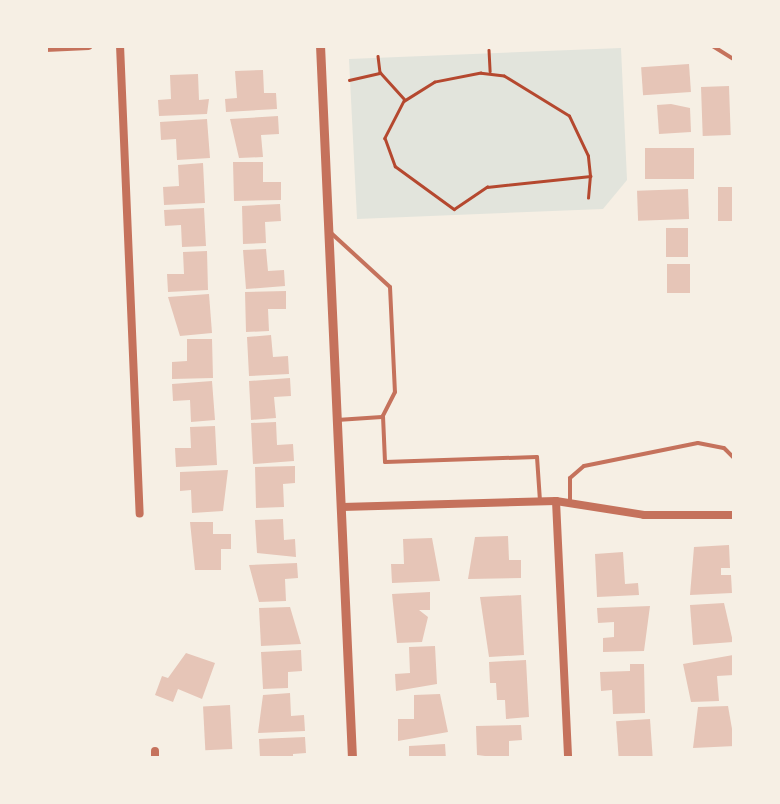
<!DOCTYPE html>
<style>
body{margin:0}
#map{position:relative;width:780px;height:804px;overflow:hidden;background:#f6efe4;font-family:Lato,sans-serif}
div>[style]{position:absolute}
.green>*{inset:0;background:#e2e4dc}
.building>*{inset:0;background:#e6c5b7;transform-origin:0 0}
.path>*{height:2.5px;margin:-1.25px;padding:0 1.25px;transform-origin:1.25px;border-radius:1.25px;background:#b5482f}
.service>*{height:4px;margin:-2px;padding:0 2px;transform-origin:2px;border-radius:2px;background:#c5725c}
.minor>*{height:8px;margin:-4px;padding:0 4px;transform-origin:4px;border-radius:4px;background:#c5725c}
.tertiary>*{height:9px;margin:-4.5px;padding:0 4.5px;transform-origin:4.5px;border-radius:4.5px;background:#c5725c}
span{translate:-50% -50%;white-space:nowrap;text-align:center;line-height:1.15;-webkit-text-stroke:9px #f6efe4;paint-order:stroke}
.frame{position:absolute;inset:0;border:48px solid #f6efe4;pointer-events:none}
</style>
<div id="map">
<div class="green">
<i style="clip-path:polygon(621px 48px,627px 180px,603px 209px,357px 219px,349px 59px)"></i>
</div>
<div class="building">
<i style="left:689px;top:64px;width:28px;height:48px;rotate:86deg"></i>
<i style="clip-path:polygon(263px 70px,264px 93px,276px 93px,277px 109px,226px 112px,225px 99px,237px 98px,235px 71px)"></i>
<i style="clip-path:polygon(198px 74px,199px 100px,209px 99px,207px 114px,159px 116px,158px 100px,171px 99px,170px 75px)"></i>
<i style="left:729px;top:86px;width:49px;height:28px;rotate:88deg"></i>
<i style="clip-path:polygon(671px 104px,690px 108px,691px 132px,659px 134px,657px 105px)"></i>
<i style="clip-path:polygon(278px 116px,279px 134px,261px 135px,263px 157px,239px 158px,230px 119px)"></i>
<i style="clip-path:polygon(207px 119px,210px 158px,177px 160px,176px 139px,161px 140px,160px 122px)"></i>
<i style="left:694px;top:148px;width:31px;height:49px;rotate:90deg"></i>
<i style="clip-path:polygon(233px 162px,263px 162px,263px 182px,281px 182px,281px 200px,234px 201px)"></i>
<i style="clip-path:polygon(203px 163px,205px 203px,164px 205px,163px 187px,179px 186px,178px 165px)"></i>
<i style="left:735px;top:187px;width:34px;height:17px;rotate:90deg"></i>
<i style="left:688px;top:189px;width:30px;height:51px;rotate:88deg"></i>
<i style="clip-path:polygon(280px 204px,281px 221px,265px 222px,266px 243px,243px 244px,242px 206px)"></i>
<i style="clip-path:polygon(204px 208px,206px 246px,182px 247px,181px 225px,165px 226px,164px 210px)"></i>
<i style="left:666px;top:228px;width:22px;height:29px"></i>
<i style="clip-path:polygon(266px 249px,268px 271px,284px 270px,285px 286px,246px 289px,243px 250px)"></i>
<i style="clip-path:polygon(207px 251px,208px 290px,168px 292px,167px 274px,184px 274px,183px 252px)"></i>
<i style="left:667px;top:264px;width:23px;height:29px"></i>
<i style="clip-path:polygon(286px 291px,286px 309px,268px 309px,269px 331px,246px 332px,245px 292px)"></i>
<i style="clip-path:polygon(209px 294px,212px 333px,180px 336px,168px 297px)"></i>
<i style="clip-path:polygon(271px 335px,273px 357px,288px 356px,289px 374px,249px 376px,247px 337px)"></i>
<i style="clip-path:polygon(187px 339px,212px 339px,213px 378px,172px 379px,172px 362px,187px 361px)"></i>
<i style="clip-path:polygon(290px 378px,291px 396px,274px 397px,276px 418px,251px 420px,249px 381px)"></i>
<i style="clip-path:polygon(212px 381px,215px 420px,191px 422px,190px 400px,173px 401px,172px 384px)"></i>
<i style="clip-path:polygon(276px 422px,277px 445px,293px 444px,294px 461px,253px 464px,251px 423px)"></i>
<i style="clip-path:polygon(215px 426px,217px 465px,176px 467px,175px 448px,191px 448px,190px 427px)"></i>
<i style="clip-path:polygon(295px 466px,295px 483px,283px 484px,284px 507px,256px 508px,255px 467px)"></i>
<i style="clip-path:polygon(228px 470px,223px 511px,192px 513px,191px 490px,180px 491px,180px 472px)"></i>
<i style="clip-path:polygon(283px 519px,284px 540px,295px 539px,296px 557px,257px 553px,255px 520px)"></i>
<i style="clip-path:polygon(190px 522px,213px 522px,213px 534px,231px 534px,231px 549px,221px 549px,221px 570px,195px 570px)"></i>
<i style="clip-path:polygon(508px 536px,509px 560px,521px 560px,521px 578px,468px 579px,475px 537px)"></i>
<i style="clip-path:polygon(432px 538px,440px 581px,392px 583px,391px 564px,404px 564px,403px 539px)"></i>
<i style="clip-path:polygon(729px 545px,730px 568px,721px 568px,721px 575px,731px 575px,732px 593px,690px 595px,694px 547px)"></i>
<i style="clip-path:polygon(623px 552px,625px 584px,638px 583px,639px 595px,597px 597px,595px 554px)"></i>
<i style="clip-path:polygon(297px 563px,298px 578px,285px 579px,286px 601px,259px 602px,249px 565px)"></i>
<i style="clip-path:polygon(430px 592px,430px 610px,419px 610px,428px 617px,422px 642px,397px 643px,392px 594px)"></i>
<i style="clip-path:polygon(521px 595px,524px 655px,489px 657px,480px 597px)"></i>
<i style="clip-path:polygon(724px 603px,733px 642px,693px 645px,690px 605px)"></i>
<i style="clip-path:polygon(650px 606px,644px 651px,603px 652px,603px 638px,614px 637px,614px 622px,598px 623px,597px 608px)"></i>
<i style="clip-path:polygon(290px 607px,301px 644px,261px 646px,259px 608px)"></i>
<i style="clip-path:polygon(435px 646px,437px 684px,396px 691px,395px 674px,410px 673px,409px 647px)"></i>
<i style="clip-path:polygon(301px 650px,302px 671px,288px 672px,288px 688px,263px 689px,261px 652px)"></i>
<i style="clip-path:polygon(186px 653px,215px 663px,202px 699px,178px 689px,173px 702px,155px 695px,162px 676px,168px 678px)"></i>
<i style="clip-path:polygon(733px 655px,734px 675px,717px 676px,719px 701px,691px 702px,683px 664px)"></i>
<i style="clip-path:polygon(526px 660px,529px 717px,506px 719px,505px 700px,497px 700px,496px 683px,490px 683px,489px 662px)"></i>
<i style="clip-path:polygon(630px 664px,644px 664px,645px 713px,613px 714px,612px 690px,601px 691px,600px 672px,630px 671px)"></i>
<i style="clip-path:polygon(290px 693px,291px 716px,304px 715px,305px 731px,258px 733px,263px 695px)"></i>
<i style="clip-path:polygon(440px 694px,448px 732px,398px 741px,398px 719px,414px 719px,414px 695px)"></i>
<i style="left:230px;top:705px;width:44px;height:27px;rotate:87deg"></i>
<i style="clip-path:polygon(728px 706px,735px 746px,693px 748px,698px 707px)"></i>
<i style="left:650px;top:719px;width:39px;height:34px;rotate:86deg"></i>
<i style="clip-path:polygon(521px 725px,522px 740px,509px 741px,509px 759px,477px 755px,476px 726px)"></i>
<i style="clip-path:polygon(305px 737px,306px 753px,293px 754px,293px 759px,260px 758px,259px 739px)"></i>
<i style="clip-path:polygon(445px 744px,446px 759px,409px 759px,409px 746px)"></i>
</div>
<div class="path">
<i style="left:489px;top:50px;width:21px;rotate:87deg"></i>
<i style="left:378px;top:56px;width:16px;rotate:83deg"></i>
<i style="left:380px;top:72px;width:36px;rotate:48deg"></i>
<i style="left:349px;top:80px;width:32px;rotate:-13deg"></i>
<i style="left:588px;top:198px;width:22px;rotate:-85deg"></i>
<i style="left:590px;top:176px;width:20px;rotate:-96deg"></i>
<i style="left:588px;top:156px;width:44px;rotate:-115.4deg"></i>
<i style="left:569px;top:116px;width:76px;rotate:-148.4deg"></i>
<i style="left:504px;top:76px;width:23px;rotate:-173deg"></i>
<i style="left:481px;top:73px;width:47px;rotate:168.9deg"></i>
<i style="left:435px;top:82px;width:36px;rotate:148deg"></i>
<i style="left:404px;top:101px;width:42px;rotate:117.2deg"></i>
<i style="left:385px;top:138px;width:30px;rotate:70deg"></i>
<i style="left:395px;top:166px;width:73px;rotate:36.1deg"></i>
<i style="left:454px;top:209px;width:40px;rotate:-34deg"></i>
<i style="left:487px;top:187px;width:104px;rotate:-6.1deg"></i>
</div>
<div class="service">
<i style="left:711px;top:45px;width:28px;rotate:32deg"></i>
<i style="left:330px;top:232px;width:81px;rotate:42.5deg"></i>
<i style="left:390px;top:287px;width:105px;rotate:87.3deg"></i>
<i style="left:395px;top:392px;width:27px;rotate:117deg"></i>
<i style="left:383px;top:416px;width:46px;rotate:87.5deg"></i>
<i style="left:385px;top:462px;width:152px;rotate:-1.9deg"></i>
<i style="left:537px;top:457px;width:44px;rotate:86.1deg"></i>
<i style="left:337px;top:420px;width:45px;rotate:-3.8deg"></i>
<i style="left:570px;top:500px;width:22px;rotate:-90deg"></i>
<i style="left:570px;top:478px;width:18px;rotate:-41deg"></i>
<i style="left:584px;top:466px;width:116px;rotate:-11.4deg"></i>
<i style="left:698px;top:443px;width:26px;rotate:11deg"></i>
<i style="left:724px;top:448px;width:16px;rotate:45deg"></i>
</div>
<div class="minor">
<i style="left:120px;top:45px;width:469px;rotate:87.6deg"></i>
<i style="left:556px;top:501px;width:258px;rotate:87.3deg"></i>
<i style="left:342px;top:507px;width:214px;rotate:-1.6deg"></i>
<i style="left:556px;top:501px;width:89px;rotate:9deg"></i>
<i style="left:644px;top:515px;width:91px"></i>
<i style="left:155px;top:751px;width:8px;rotate:90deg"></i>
</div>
<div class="tertiary">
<i style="left:320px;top:45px;width:715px;rotate:87.43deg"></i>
<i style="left:45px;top:47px;width:43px;rotate:-2.7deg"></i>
</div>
<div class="frame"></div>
</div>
